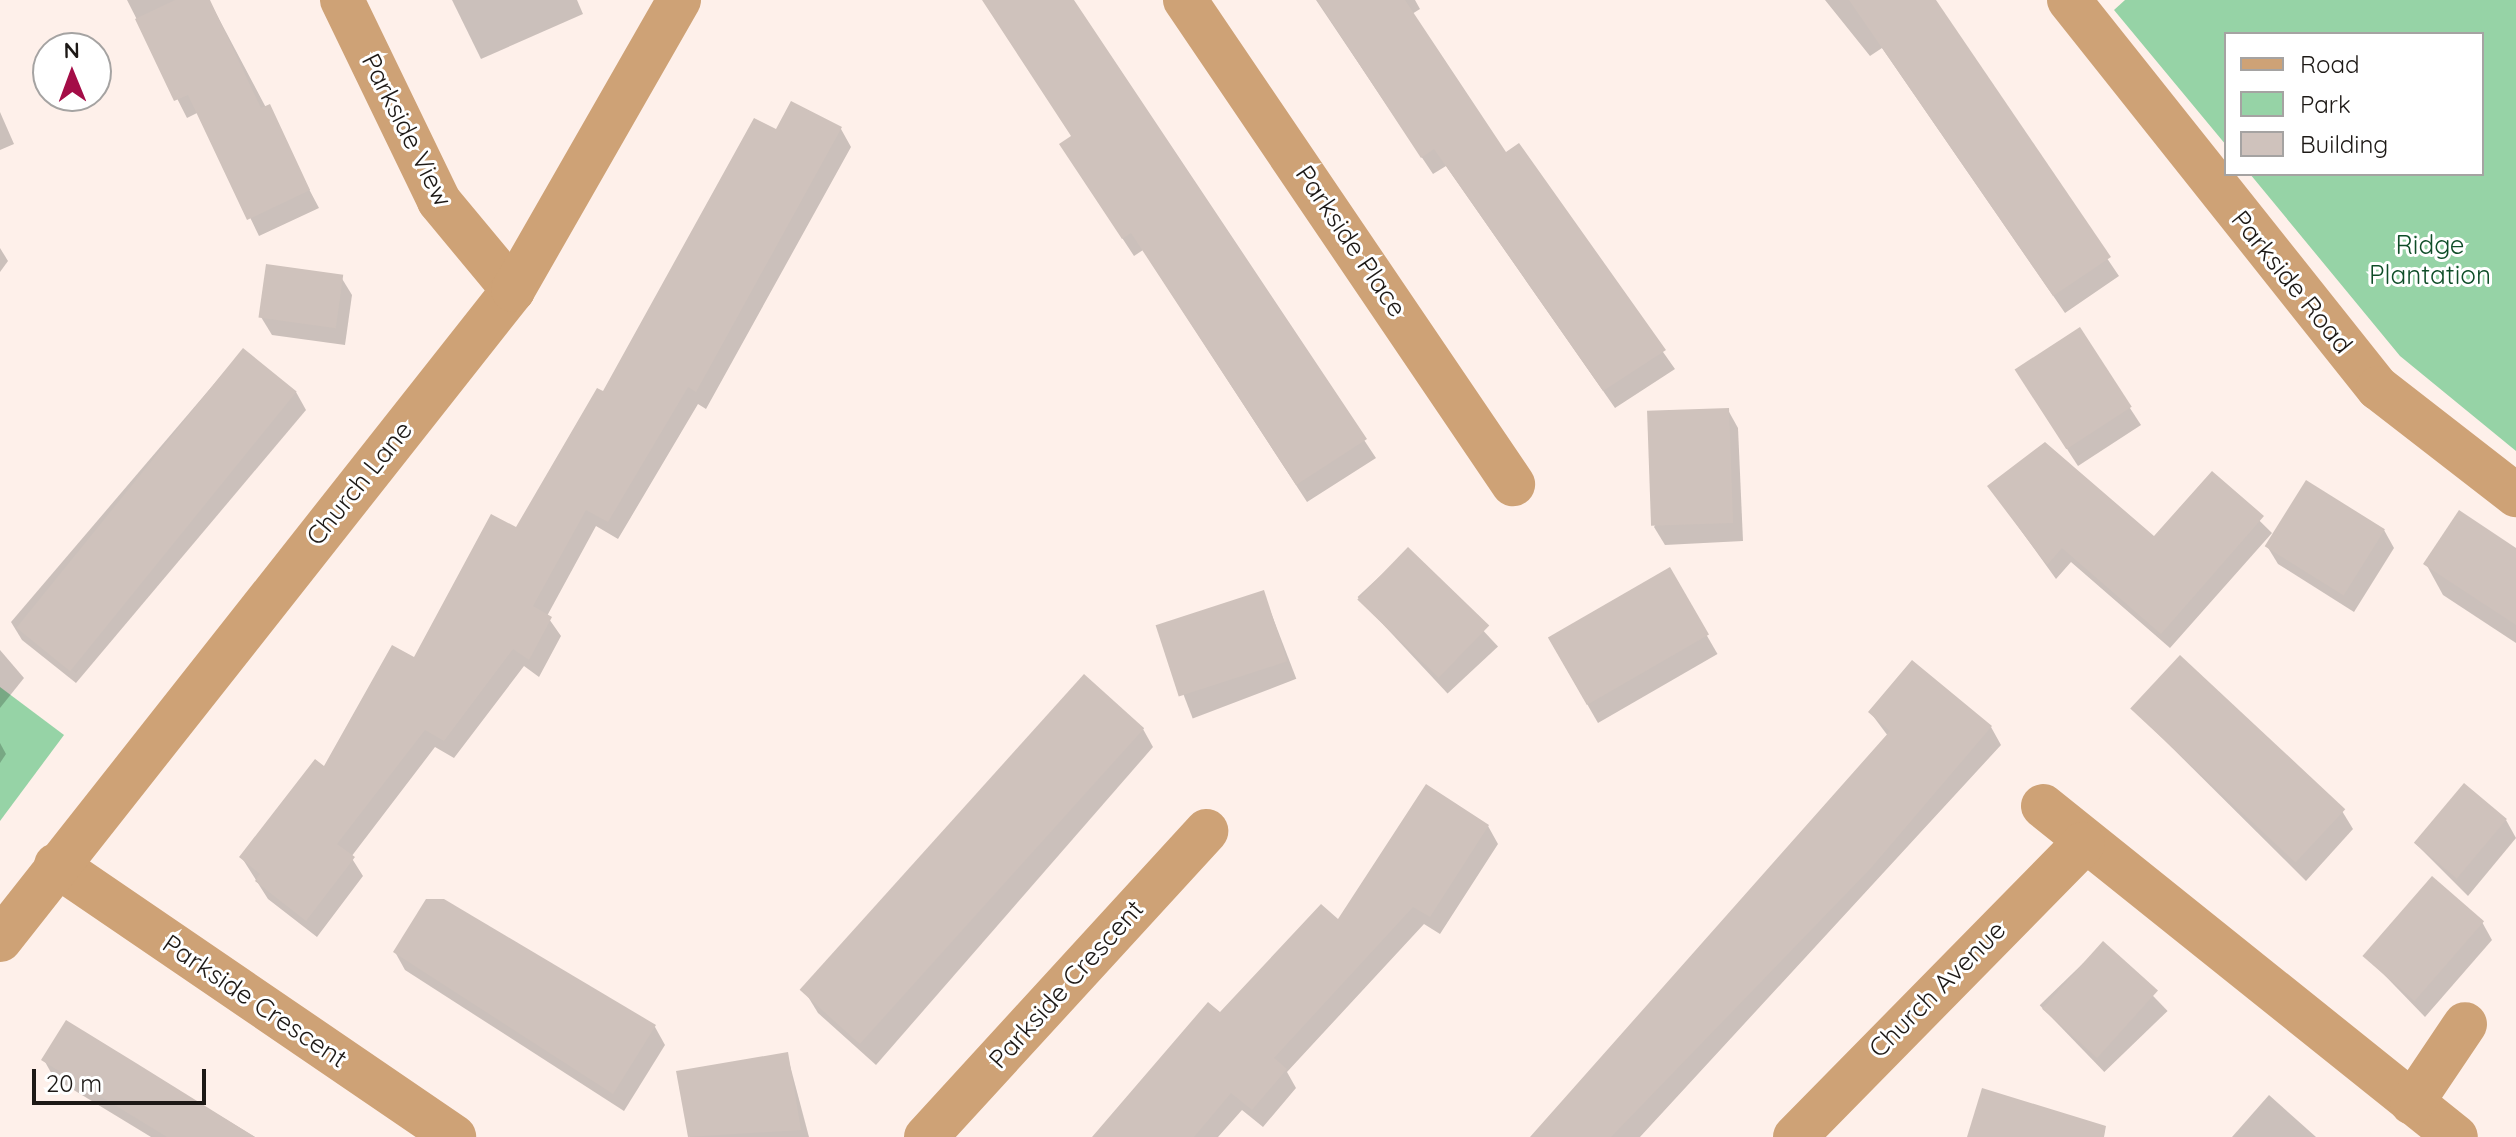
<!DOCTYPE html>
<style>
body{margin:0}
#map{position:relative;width:2516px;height:1137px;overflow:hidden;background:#fef0ea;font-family:Quicksand,sans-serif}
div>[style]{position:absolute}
.green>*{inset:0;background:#96d3a6}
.shadow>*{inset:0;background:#0003;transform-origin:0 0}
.building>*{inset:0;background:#cfc2bc;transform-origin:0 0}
.minor>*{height:44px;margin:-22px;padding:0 22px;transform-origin:22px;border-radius:22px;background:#cea276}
span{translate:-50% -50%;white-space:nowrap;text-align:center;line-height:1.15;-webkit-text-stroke:6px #fff;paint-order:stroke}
.street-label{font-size:26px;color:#1d1916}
.park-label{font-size:26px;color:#0f4d28}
.legend{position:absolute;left:2224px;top:32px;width:260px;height:144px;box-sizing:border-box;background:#fff;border:2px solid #a5a3a2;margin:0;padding:10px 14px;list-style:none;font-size:24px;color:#1d1916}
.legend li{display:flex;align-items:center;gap:16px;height:40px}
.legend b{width:40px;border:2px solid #a5a3a2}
.north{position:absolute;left:32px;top:32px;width:80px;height:80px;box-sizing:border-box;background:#fff;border:2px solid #a5a3a2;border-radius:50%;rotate:359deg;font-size:22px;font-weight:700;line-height:32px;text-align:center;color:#1d1916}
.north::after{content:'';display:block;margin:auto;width:28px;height:36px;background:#a40d47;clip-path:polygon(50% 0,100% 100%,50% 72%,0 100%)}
.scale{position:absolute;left:32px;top:1069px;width:174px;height:36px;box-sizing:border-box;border:4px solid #1d1916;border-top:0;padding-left:10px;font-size:24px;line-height:28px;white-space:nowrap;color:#1d1916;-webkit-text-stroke:6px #fff;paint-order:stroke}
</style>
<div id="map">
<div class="green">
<i style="clip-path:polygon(2125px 0,2516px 0,2516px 451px,2400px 356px,2250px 174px,2482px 174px,2482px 34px,2226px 34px,2226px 145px,2114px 10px)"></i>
<i style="clip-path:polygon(0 687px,64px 735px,0 821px)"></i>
</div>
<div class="shadow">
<i style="clip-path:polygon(127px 0,209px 0,319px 208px,259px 236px,199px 112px,187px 118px)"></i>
<i style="clip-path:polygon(452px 0,577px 0,583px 14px,481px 59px)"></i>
<i style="clip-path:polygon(983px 0,1071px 0,1376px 458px,1307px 502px,1143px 250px,1134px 256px,1072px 162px,1073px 137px)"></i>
<i style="clip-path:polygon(1316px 0,1415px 0,1420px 9px,1412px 14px,1505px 155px,1518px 146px,1675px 369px,1615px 408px,1446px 166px,1433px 174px)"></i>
<i style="clip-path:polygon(1825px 0,1932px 0,2119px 276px,2065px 313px,1882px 48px,1870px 56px)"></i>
<i style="clip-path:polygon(0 112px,14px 144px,0 150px)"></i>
<i style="clip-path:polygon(841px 129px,851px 147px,706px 409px,698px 404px,618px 539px,596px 526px,547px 616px,561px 636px,539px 677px,524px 666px,454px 758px,435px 747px,351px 857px,363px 876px,317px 937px,268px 899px,242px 858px,325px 769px,517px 530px,777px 132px)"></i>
<i style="clip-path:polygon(0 248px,8px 261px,0 272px)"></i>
<i style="clip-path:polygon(341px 277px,352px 295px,345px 345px,272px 335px,261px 317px)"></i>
<i style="clip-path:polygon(2079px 330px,2141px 425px,2078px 466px,2028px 389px)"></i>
<i style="clip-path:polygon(243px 350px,296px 392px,306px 410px,76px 683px,22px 640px,11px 622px)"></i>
<i style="clip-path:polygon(1728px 410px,1738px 428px,1743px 541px,1665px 545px,1654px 527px)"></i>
<i style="clip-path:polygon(2212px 474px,2272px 533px,2170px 648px,2071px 562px,2056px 579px,1989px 486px,2154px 539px)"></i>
<i style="clip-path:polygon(2384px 530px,2394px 548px,2354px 612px,2278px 564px,2267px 546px)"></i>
<i style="left:1408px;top:550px;width:132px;height:69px;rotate:47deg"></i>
<i style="clip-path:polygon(2516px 552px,2516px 643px,2443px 595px,2426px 564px)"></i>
<i style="left:1669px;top:570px;width:97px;height:138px;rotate:60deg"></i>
<i style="left:1263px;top:592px;width:93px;height:111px;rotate:69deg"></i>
<i style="clip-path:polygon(0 650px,24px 678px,0 708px)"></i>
<i style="clip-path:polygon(2133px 709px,2342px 811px,2353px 829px,2306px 881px)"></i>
<i style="clip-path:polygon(1870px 712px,1991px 727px,2001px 745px,1640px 1137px,1531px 1137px,1888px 736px)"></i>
<i style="clip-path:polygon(1143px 729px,1153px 747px,876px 1065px,818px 1013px,807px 995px)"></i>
<i style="clip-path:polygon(0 743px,6px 754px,0 763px)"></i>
<i style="clip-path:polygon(2506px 820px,2516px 838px,2468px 896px,2416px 844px)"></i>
<i style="clip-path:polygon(1488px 826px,1498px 844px,1440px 934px,1424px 924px,1287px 1072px,1296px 1088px,1263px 1127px,1242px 1110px,1218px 1137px,1096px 1137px,1220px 1015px,1338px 922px)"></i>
<i style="clip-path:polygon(2482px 922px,2492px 940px,2425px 1017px,2365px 955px)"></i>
<i style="left:2103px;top:944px;width:93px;height:88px;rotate:46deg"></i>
<i style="clip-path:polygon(395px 952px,655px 1027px,665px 1045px,624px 1111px,405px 970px)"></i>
<i style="clip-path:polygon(66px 1023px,255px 1137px,151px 1137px,54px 1078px,44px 1060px)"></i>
<i style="clip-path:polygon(787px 1054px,809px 1137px,690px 1137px,679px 1073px)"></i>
<i style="clip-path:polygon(2269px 1095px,2316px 1137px,2232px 1137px)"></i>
</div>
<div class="building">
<i style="clip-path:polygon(175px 0,210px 0,261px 108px,270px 104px,310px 190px,247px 220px,188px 95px,174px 101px,135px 19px)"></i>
<i style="clip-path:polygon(982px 0,1074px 0,1367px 439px,1296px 485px,1131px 233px,1122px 239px,1059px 144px,1071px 136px)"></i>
<i style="clip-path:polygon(1317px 0,1405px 0,1506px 152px,1519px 143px,1666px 350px,1603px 391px,1434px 149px,1421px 158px)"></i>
<i style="clip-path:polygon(1849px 0,1936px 0,2111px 257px,2053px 296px)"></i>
<i style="clip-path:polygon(791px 101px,842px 127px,696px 392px,688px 387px,608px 522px,586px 510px,533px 606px,552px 617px,529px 660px,513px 649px,444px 741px,425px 730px,337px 844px,355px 857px,306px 921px,255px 881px,260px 874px,239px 857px,315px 759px,324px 766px,392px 645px,414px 657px,491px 514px,516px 527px,597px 388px,603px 391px,754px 118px,776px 129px)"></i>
<i style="left:266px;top:264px;width:78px;height:54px;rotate:8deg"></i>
<i style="left:2080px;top:327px;width:95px;height:78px;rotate:57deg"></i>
<i style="left:243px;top:348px;width:69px;height:360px;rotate:39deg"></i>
<i style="left:1729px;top:408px;width:115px;height:82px;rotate:88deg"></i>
<i style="clip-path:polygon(2045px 442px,2154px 536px,2212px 471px,2264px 516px,2161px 634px,2062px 548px,2047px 565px,1987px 486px)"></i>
<i style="left:2306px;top:480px;width:93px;height:78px;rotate:32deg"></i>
<i style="clip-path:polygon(2459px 510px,2516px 548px,2516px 625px,2423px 564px)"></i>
<i style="left:1408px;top:547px;width:113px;height:73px;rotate:44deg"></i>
<i style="left:1670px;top:567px;width:78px;height:141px;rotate:60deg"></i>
<i style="left:1264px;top:590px;width:75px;height:114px;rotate:72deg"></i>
<i style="left:2180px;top:655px;width:226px;height:73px;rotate:43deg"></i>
<i style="clip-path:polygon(1912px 660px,1992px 726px,1871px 868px,1611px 1137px,1530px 1137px,1890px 731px,1868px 712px)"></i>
<i style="left:1084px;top:674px;width:81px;height:425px;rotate:42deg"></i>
<i style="left:2464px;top:783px;width:56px;height:78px;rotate:40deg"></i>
<i style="clip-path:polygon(1426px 784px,1489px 825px,1430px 917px,1413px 907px,1274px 1058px,1287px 1069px,1252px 1110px,1231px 1093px,1194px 1137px,1092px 1137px,1208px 1002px,1220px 1012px,1321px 904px,1338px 919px)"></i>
<i style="left:2432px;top:876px;width:69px;height:106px;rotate:41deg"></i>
<i style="clip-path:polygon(426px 899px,444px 899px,656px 1025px,613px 1094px,393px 952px)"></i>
<i style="left:2103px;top:941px;width:74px;height:91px;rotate:42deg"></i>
<i style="clip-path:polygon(66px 1020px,136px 1063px,255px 1137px,167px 1137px,41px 1060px)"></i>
<i style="clip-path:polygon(788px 1052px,801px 1130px,688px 1137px,676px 1071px)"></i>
<i style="clip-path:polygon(1982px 1088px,2106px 1126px,2104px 1137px,1967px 1137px)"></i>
</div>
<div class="minor">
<i style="left:342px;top:0;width:223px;rotate:64.2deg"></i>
<i style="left:439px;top:201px;width:116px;rotate:50.3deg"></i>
<i style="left:1185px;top:0;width:585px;rotate:55.88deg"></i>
<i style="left:2069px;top:0;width:496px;rotate:51.5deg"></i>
<i style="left:2378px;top:388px;width:175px;rotate:37.8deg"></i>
<i style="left:2043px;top:806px;width:529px;rotate:38.71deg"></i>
<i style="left:56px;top:865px;width:482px;rotate:34.3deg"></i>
<i style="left:0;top:940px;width:828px;rotate:-51.72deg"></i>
<i style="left:513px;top:290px;width:334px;rotate:-60.2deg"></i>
<i style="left:2412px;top:1103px;width:95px;rotate:-56.1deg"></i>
<i style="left:926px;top:1137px;width:415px;rotate:-47.5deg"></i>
<i style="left:1795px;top:1137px;width:411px;rotate:-45.5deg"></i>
</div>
<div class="street-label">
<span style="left:407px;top:130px;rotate:63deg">Parkside View</span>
<span style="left:1351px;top:241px;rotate:56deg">Parkside Place</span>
<span style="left:2292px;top:282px;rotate:51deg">Parkside Road</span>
<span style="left:359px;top:483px;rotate:-51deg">Church Lane</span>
<span style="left:1066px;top:984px;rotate:-48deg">Parkside Crescent</span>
<span style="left:1937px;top:989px;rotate:-45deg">Church Avenue</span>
<span style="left:255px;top:1001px;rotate:34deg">Parkside Crescent</span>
</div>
<div class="park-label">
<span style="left:2430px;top:260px">Ridge<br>Plantation</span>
</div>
<ul class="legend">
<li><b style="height:10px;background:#cea276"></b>Road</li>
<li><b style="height:22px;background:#96d3a6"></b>Park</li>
<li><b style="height:22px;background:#cfc2bc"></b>Building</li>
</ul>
<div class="north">N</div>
<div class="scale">20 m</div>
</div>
